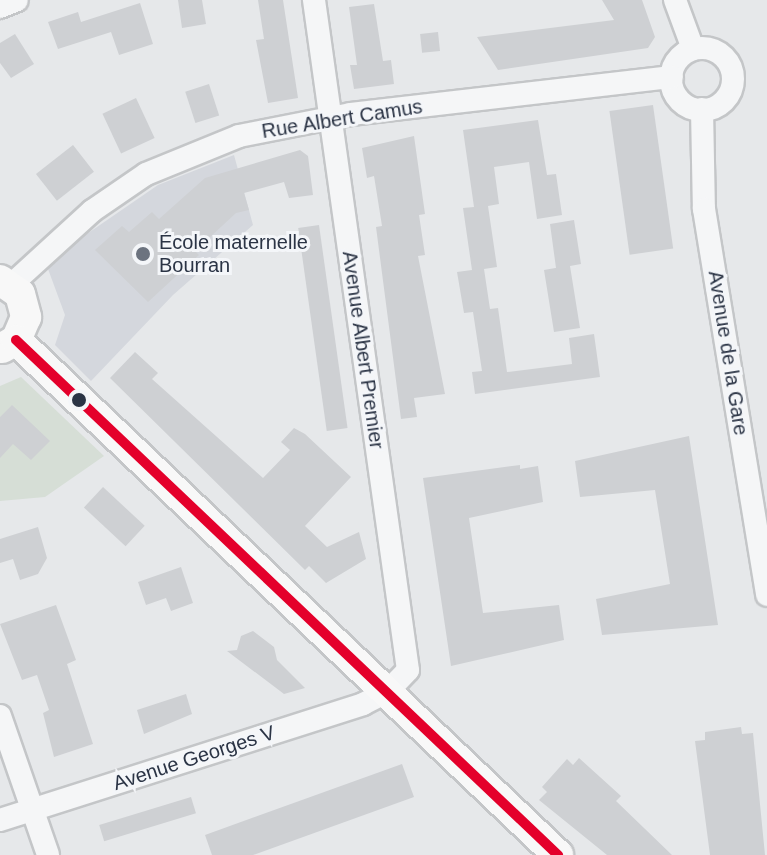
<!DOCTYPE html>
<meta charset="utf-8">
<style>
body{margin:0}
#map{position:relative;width:767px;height:855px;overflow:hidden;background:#e6e8ea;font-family:Arial,sans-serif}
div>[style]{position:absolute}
.built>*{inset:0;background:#d4d7dd}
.green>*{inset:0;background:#d6ded6}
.building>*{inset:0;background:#ced0d3;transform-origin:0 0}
.roads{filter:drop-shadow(2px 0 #c4c6c8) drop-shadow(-2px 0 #c4c6c8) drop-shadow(0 2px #c4c6c8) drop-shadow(0 -2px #c4c6c8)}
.street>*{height:22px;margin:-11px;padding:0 11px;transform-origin:11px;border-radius:11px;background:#f5f6f7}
.street>.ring{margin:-11px;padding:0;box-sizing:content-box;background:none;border:22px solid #f5f6f7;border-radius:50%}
.secondary>*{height:30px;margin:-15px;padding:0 15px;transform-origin:15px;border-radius:15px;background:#f8f8f8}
.bus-1>*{height:10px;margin:-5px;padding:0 5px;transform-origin:5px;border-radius:5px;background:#e4002b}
.dots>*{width:22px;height:22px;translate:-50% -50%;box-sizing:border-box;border:4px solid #f4f6f9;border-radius:50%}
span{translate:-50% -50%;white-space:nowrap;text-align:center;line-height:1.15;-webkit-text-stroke:6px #f4f6f9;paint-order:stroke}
.street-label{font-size:20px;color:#2b3445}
.poi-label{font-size:20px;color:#2b3445}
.left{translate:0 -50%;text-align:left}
</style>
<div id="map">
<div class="built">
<i style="clip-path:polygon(234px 155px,253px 225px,173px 295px,91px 381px,55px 345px,65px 315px,48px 269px,81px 238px,158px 185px)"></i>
</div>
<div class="green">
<i style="clip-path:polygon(21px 377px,104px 456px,45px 497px,0 501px,0 386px)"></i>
</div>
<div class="building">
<i style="clip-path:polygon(178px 0,202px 0,206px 24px,182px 28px)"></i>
<i style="clip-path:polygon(258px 0,283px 0,298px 98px,268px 103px,256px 40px,264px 39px)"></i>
<i style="clip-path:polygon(602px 0,642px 0,655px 37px,648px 48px,498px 70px,477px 37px,614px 20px)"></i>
<i style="clip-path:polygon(140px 3px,153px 44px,119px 55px,111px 32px,58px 49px,48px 22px,78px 12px,81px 22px)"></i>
<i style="clip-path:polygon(374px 4px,383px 61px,391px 60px,394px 84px,354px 89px,350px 65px,357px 65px,349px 7px)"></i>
<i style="left:438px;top:32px;width:19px;height:18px;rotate:84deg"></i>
<i style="clip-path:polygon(15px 34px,34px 64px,11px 78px,0 63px,0 43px)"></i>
<i style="left:209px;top:84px;width:33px;height:25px;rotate:72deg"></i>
<i style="left:136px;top:98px;width:44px;height:37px;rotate:65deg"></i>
<i style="left:653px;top:105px;width:145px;height:44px;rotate:82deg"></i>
<i style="clip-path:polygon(538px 120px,547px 175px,556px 174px,562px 215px,537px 219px,529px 162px,494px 167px,499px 204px,488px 206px,497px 267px,484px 269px,490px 309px,498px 308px,507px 372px,572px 364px,569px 338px,594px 334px,600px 377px,475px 394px,472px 372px,482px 371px,473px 312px,464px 313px,457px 272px,472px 270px,463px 208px,474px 207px,463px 130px)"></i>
<i style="clip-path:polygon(414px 136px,425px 214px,419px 215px,425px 255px,418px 256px,445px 394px,414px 398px,417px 417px,401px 419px,376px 227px,382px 226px,374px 176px,367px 178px,362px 148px)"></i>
<i style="left:73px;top:145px;width:34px;height:47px;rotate:52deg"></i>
<i style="clip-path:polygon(300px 150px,308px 156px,313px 195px,289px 198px,284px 182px,244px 193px,249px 210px,236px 213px,195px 251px,199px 255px,148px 302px,95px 250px,122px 226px,129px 232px,152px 212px,159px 219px,205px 178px)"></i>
<i style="clip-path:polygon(574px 220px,581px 264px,570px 266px,580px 328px,554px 332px,544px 270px,561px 267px,556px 268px,550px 224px)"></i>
<i style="left:319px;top:225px;width:205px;height:21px;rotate:82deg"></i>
<i style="clip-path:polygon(135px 352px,158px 373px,152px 379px,263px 478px,290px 450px,281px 442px,294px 428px,305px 434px,351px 477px,305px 526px,327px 547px,359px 532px,366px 559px,326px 583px,309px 566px,305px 570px,110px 378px)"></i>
<i style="clip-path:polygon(12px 405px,50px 441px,31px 460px,13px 444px,0 458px,0 417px)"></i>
<i style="clip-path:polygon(689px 436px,718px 625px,602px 635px,596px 599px,670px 584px,655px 490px,580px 497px,575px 461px)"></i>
<i style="clip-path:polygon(520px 465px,520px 469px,538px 466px,543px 502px,469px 518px,483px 613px,559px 605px,564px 640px,451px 666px,423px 478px)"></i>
<i style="left:103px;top:487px;width:57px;height:28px;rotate:43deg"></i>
<i style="clip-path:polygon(38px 527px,47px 558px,38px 574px,20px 580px,13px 559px,0 563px,0 539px)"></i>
<i style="clip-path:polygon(181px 567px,193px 603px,171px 611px,166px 598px,146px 605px,138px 582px)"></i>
<i style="clip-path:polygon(56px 605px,76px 660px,67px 664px,93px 744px,54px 757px,43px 713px,49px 710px,37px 675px,22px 680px,0 624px)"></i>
<i style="clip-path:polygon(253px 631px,274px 647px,277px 660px,305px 688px,284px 694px,227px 651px,237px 650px,241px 636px)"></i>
<i style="clip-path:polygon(186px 694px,192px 714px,144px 734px,137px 710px)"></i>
<i style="clip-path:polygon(741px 727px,742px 734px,753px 733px,765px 855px,710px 855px,695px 741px,705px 740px,705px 732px)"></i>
<i style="clip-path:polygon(579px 758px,621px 796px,616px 801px,672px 855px,607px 855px,539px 800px,547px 792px,542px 787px,567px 759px,573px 765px)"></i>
<i style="clip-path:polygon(402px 764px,414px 797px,253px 855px,212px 855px,205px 835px)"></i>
<i style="left:191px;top:797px;width:17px;height:96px;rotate:73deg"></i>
</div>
<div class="roads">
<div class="street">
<i style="left:675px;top:0;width:52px;rotate:69.8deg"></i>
<i style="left:0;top:7px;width:18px;rotate:-22deg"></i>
<i class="ring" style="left:671px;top:48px;width:40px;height:40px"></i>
<i style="left:702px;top:109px;width:100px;rotate:88.9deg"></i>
<i style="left:704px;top:209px;width:391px;rotate:80.7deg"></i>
<i style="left:11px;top:285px;width:110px;rotate:-42.4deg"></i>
<i style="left:92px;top:211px;width:65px;rotate:-34.4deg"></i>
<i style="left:146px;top:174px;width:100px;rotate:-22.2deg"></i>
<i style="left:239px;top:136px;width:114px;rotate:-11.1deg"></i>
<i style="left:351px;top:114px;width:323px;rotate:-6.6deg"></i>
<i style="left:0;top:716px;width:147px;rotate:70.9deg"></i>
<i style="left:0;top:820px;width:381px;rotate:-17.7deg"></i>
<i style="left:363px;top:704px;width:27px;rotate:-27deg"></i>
<i style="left:387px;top:692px;width:30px;rotate:-46deg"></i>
<i style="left:408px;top:670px;width:677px;rotate:-97.99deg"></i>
</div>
<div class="secondary">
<i style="left:0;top:280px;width:24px;rotate:35deg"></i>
<i style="left:20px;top:294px;width:24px;rotate:75deg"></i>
<i style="left:26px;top:317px;width:25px;rotate:113deg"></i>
<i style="left:16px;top:340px;width:16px;rotate:150deg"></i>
<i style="left:16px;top:340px;width:748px;rotate:43.54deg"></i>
</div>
</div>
<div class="bus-1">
<i style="left:16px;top:340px;width:748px;rotate:43.54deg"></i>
</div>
<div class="dots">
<i style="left:143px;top:254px;background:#6c737f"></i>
<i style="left:79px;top:400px;background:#2b3445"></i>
</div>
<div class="street-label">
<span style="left:342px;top:119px;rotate:-9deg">Rue Albert Camus</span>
<span style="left:363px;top:350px;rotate:82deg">Avenue Albert Premier</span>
<span style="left:728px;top:353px;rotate:81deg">Avenue de la Gare</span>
<span style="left:194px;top:758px;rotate:-18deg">Avenue Georges V</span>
</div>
<div class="poi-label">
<span class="left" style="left:159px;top:254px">École maternelle<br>Bourran</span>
</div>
</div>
